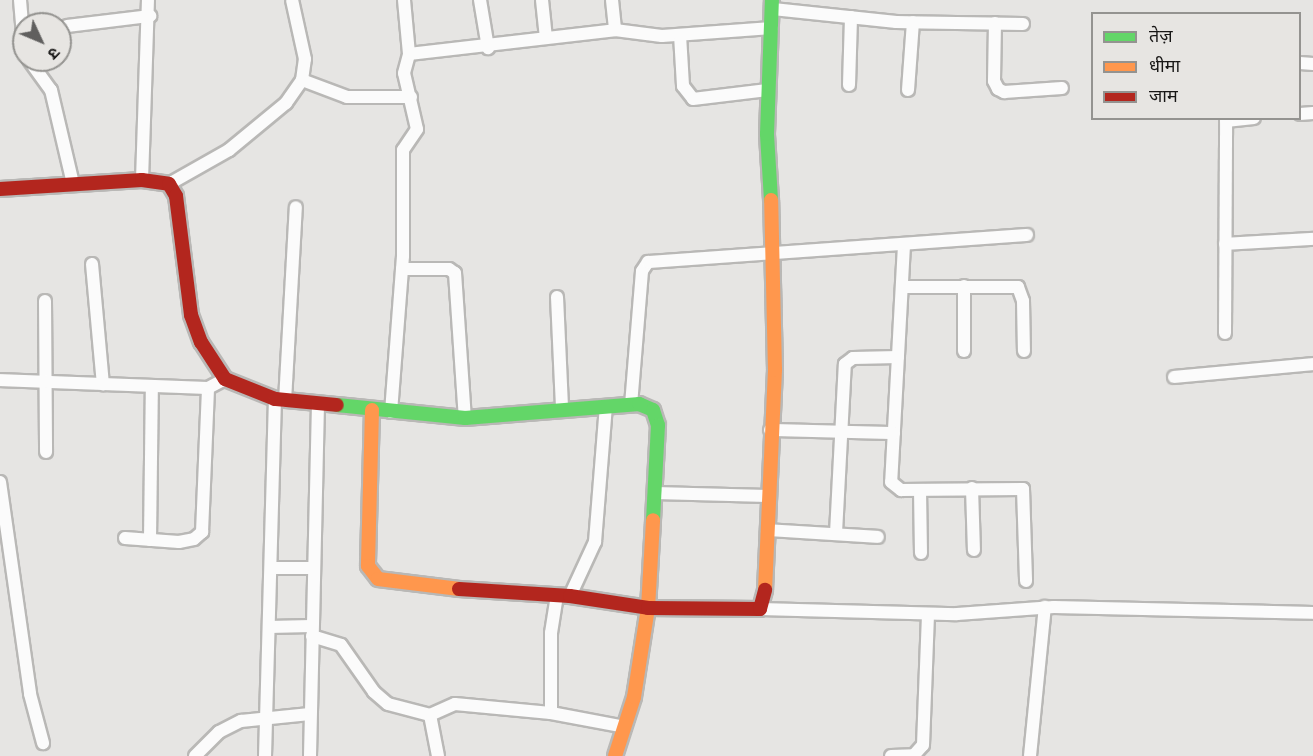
<!DOCTYPE html>
<meta charset="utf-8">
<style>
body{margin:0}
#map{position:relative;width:1313px;height:756px;overflow:hidden;background:#e6e5e3;font-family:Raleway,"Noto Sans Devanagari",sans-serif}
div>[style]{position:absolute}
.roads{filter:drop-shadow(2px 0 #b9b8b6) drop-shadow(-2px 0 #b9b8b6) drop-shadow(0 2px #b9b8b6) drop-shadow(0 -2px #b9b8b6)}
.street>*{height:12px;margin:-6px;padding:0 6px;transform-origin:6px;border-radius:6px;background:#fbfbfb}
.fast>*{height:14px;margin:-7px;padding:0 7px;transform-origin:7px;border-radius:7px;background:#63d668}
.slow>*{height:14px;margin:-7px;padding:0 7px;transform-origin:7px;border-radius:7px;background:#ff974d}
.jam>*{height:14px;margin:-7px;padding:0 7px;transform-origin:7px;border-radius:7px;background:#b3261e}
span{translate:-50% -50%;white-space:nowrap;text-align:center;line-height:1.15;-webkit-text-stroke:5px #e7e5e2;paint-order:stroke}
.legend{position:absolute;left:1091px;top:12px;width:210px;height:108px;box-sizing:border-box;background:#e7e5e2;border:2px solid #949390;margin:0;padding:8px 10px;list-style:none;font-size:18px;color:#181716}
.legend li{display:flex;align-items:center;gap:12px;height:30px}
.legend b{width:30px;border:2px solid #949390}
.north{position:absolute;left:12px;top:12px;width:60px;height:60px;box-sizing:border-box;background:#e7e5e2;border:2px solid #949390;border-radius:50%;rotate:134deg;font-size:16px;font-weight:700;line-height:24px;text-align:center;color:#181716}
.north::after{content:'';display:block;margin:auto;width:21px;height:27px;background:#605f5e;clip-path:polygon(50% 0,100% 100%,50% 72%,0 100%)}
</style>
<div id="map">
<div class="roads">
<div class="street">
<i style="left:20px;top:0;width:48px;rotate:85.2deg"></i>
<i style="left:404px;top:0;width:54px;rotate:84.7deg"></i>
<i style="left:409px;top:54px;width:207px;rotate:-6.6deg"></i>
<i style="left:615px;top:30px;width:47px;rotate:7.3deg"></i>
<i style="left:662px;top:36px;width:110px;rotate:-4.2deg"></i>
<i style="left:480px;top:0;width:49px;rotate:80.5deg"></i>
<i style="left:542px;top:0;width:38px;rotate:84deg"></i>
<i style="left:612px;top:0;width:30px;rotate:84deg"></i>
<i style="left:773px;top:9px;width:124px;rotate:6deg"></i>
<i style="left:896px;top:22px;width:127px;rotate:0.9deg"></i>
<i style="left:995px;top:23px;width:58px;rotate:91deg"></i>
<i style="left:994px;top:81px;width:9px;rotate:63deg"></i>
<i style="left:998px;top:89px;width:7px;rotate:27deg"></i>
<i style="left:1004px;top:92px;width:58px;rotate:-3.9deg"></i>
<i style="left:67px;top:26px;width:84px;rotate:-6.9deg"></i>
<i style="left:680px;top:35px;width:51px;rotate:86.6deg"></i>
<i style="left:683px;top:86px;width:16px;rotate:52deg"></i>
<i style="left:693px;top:99px;width:75px;rotate:-6.9deg"></i>
<i style="left:29px;top:60px;width:37px;rotate:54deg"></i>
<i style="left:51px;top:90px;width:97px;rotate:76.8deg"></i>
<i style="left:1300px;top:63px;width:13px;rotate:4deg"></i>
<i style="left:302px;top:80px;width:48px;rotate:20.7deg"></i>
<i style="left:347px;top:97px;width:64px"></i>
<i style="left:849px;top:85px;width:68px;rotate:-88.3deg"></i>
<i style="left:908px;top:90px;width:68px;rotate:-85.8deg"></i>
<i style="left:1300px;top:114px;width:13px;rotate:-4deg"></i>
<i style="left:1226px;top:121px;width:28px;rotate:-6deg"></i>
<i style="left:142px;top:180px;width:180px;rotate:-88.1deg"></i>
<i style="left:169px;top:184px;width:69px;rotate:-29.5deg"></i>
<i style="left:229px;top:150px;width:74px;rotate:-39.5deg"></i>
<i style="left:286px;top:103px;width:28px;rotate:-55deg"></i>
<i style="left:302px;top:80px;width:21px;rotate:-82deg"></i>
<i style="left:305px;top:59px;width:60px;rotate:-102.4deg"></i>
<i style="left:1225px;top:244px;width:88px;rotate:-3.3deg"></i>
<i style="left:904px;top:245px;width:237px;rotate:93.1deg"></i>
<i style="left:891px;top:482px;width:13px;rotate:39deg"></i>
<i style="left:901px;top:490px;width:122px;rotate:-0.5deg"></i>
<i style="left:1023px;top:489px;width:92px;rotate:88.1deg"></i>
<i style="left:92px;top:264px;width:121px;rotate:84.8deg"></i>
<i style="left:402px;top:269px;width:47px"></i>
<i style="left:449px;top:269px;width:7px;rotate:34deg"></i>
<i style="left:455px;top:273px;width:145px;rotate:86.1deg"></i>
<i style="left:902px;top:287px;width:116px"></i>
<i style="left:1018px;top:287px;width:15px;rotate:70deg"></i>
<i style="left:1023px;top:301px;width:50px;rotate:88.9deg"></i>
<i style="left:557px;top:297px;width:112px;rotate:87.4deg"></i>
<i style="left:45px;top:301px;width:151px;rotate:89.6deg"></i>
<i style="left:1225px;top:333px;width:215px;rotate:-89.7deg"></i>
<i style="left:964px;top:351px;width:65px;rotate:-90deg"></i>
<i style="left:1174px;top:377px;width:140px;rotate:-5.3deg"></i>
<i style="left:0;top:380px;width:208px;rotate:2.2deg"></i>
<i style="left:285px;top:401px;width:194px;rotate:-86.8deg"></i>
<i style="left:631px;top:405px;width:134px;rotate:-85.3deg"></i>
<i style="left:642px;top:271px;width:11px;rotate:-56deg"></i>
<i style="left:648px;top:262px;width:380px;rotate:-4.1deg"></i>
<i style="left:391px;top:412px;width:156px;rotate:-85.6deg"></i>
<i style="left:403px;top:256px;width:106px;rotate:-90deg"></i>
<i style="left:403px;top:150px;width:25px;rotate:-56deg"></i>
<i style="left:417px;top:129px;width:57px;rotate:-103.1deg"></i>
<i style="left:404px;top:73px;width:20px;rotate:-75deg"></i>
<i style="left:770px;top:430px;width:124px;rotate:1.4deg"></i>
<i style="left:0;top:482px;width:214px;rotate:81.9deg"></i>
<i style="left:30px;top:694px;width:51px;rotate:75.1deg"></i>
<i style="left:972px;top:488px;width:62px;rotate:88.2deg"></i>
<i style="left:920px;top:490px;width:63px;rotate:89.1deg"></i>
<i style="left:655px;top:493px;width:113px;rotate:1.5deg"></i>
<i style="left:767px;top:530px;width:111px;rotate:3.6deg"></i>
<i style="left:836px;top:533px;width:169px;rotate:-87deg"></i>
<i style="left:845px;top:364px;width:10px;rotate:-37deg"></i>
<i style="left:853px;top:358px;width:45px;rotate:-1.3deg"></i>
<i style="left:125px;top:538px;width:54px;rotate:4.2deg"></i>
<i style="left:179px;top:542px;width:15px;rotate:-11deg"></i>
<i style="left:194px;top:539px;width:11px;rotate:-41deg"></i>
<i style="left:202px;top:532px;width:144px;rotate:-87.6deg"></i>
<i style="left:208px;top:388px;width:19px;rotate:-28deg"></i>
<i style="left:150px;top:540px;width:154px;rotate:-89.3deg"></i>
<i style="left:272px;top:568px;width:40px"></i>
<i style="left:570px;top:596px;width:60px;rotate:-65.2deg"></i>
<i style="left:595px;top:542px;width:136px;rotate:-85.4deg"></i>
<i style="left:760px;top:609px;width:197px;rotate:1.5deg"></i>
<i style="left:957px;top:614px;width:97px;rotate:-4.1deg"></i>
<i style="left:1054px;top:607px;width:259px;rotate:1.3deg"></i>
<i style="left:269px;top:627px;width:42px;rotate:-1.4deg"></i>
<i style="left:312px;top:636px;width:30px;rotate:17deg"></i>
<i style="left:341px;top:645px;width:57px;rotate:54.9deg"></i>
<i style="left:374px;top:692px;width:18px;rotate:41deg"></i>
<i style="left:388px;top:704px;width:43px;rotate:14.7deg"></i>
<i style="left:430px;top:715px;width:42px;rotate:79deg"></i>
<i style="left:551px;top:713px;width:80px;rotate:-90deg"></i>
<i style="left:551px;top:633px;width:38px;rotate:-81deg"></i>
<i style="left:430px;top:715px;width:27px;rotate:-24deg"></i>
<i style="left:455px;top:704px;width:96px;rotate:5.4deg"></i>
<i style="left:551px;top:713px;width:75px;rotate:10.7deg"></i>
<i style="left:195px;top:756px;width:34px;rotate:-45deg"></i>
<i style="left:219px;top:732px;width:25px;rotate:-27deg"></i>
<i style="left:241px;top:721px;width:69px;rotate:-5.8deg"></i>
<i style="left:265px;top:756px;width:357px;rotate:-88.4deg"></i>
<i style="left:310px;top:756px;width:350px;rotate:-88.7deg"></i>
<i style="left:891px;top:756px;width:23px;rotate:-2deg"></i>
<i style="left:914px;top:755px;width:13px;rotate:-48deg"></i>
<i style="left:923px;top:745px;width:131px;rotate:-87.8deg"></i>
<i style="left:1030px;top:756px;width:150px;rotate:-84.3deg"></i>
</div>
<div class="fast">
<i style="left:771px;top:200px;width:66px;rotate:-93.5deg"></i>
<i style="left:767px;top:134px;width:134px;rotate:-87.9deg"></i>
<i style="left:337px;top:405px;width:129px;rotate:5.8deg"></i>
<i style="left:465px;top:418px;width:175px;rotate:-4.6deg"></i>
<i style="left:639px;top:404px;width:15px;rotate:23deg"></i>
<i style="left:653px;top:410px;width:16px;rotate:72deg"></i>
<i style="left:658px;top:425px;width:95px;rotate:93deg"></i>
</div>
<div class="slow">
<i style="left:372px;top:410px;width:156px;rotate:91.5deg"></i>
<i style="left:368px;top:566px;width:16px;rotate:52deg"></i>
<i style="left:378px;top:579px;width:82px;rotate:7deg"></i>
<i style="left:765px;top:590px;width:220px;rotate:-87.4deg"></i>
<i style="left:775px;top:370px;width:170px;rotate:-91.3deg"></i>
<i style="left:615px;top:756px;width:62px;rotate:-72.1deg"></i>
<i style="left:634px;top:697px;width:90px;rotate:-81.1deg"></i>
<i style="left:648px;top:608px;width:88px;rotate:-86.7deg"></i>
</div>
<div class="jam">
<i style="left:0;top:189px;width:142px;rotate:-3.6deg"></i>
<i style="left:142px;top:180px;width:27px;rotate:8deg"></i>
<i style="left:169px;top:184px;width:14px;rotate:60deg"></i>
<i style="left:176px;top:196px;width:120px;rotate:82.8deg"></i>
<i style="left:191px;top:315px;width:29px;rotate:70deg"></i>
<i style="left:201px;top:342px;width:44px;rotate:57deg"></i>
<i style="left:225px;top:379px;width:54px;rotate:21.8deg"></i>
<i style="left:275px;top:399px;width:62px;rotate:5.5deg"></i>
<i style="left:459px;top:589px;width:111px;rotate:3.6deg"></i>
<i style="left:570px;top:596px;width:79px;rotate:8.7deg"></i>
<i style="left:648px;top:608px;width:112px;rotate:0.5deg"></i>
<i style="left:760px;top:609px;width:20px;rotate:-75deg"></i>
</div>
</div>
<ul class="legend">
<li><b style="height:8px;background:#63d668"></b>तेज़</li>
<li><b style="height:8px;background:#ff974d"></b>धीमा</li>
<li><b style="height:8px;background:#b3261e"></b>जाम</li>
</ul>
<div class="north">उ</div>
</div>
